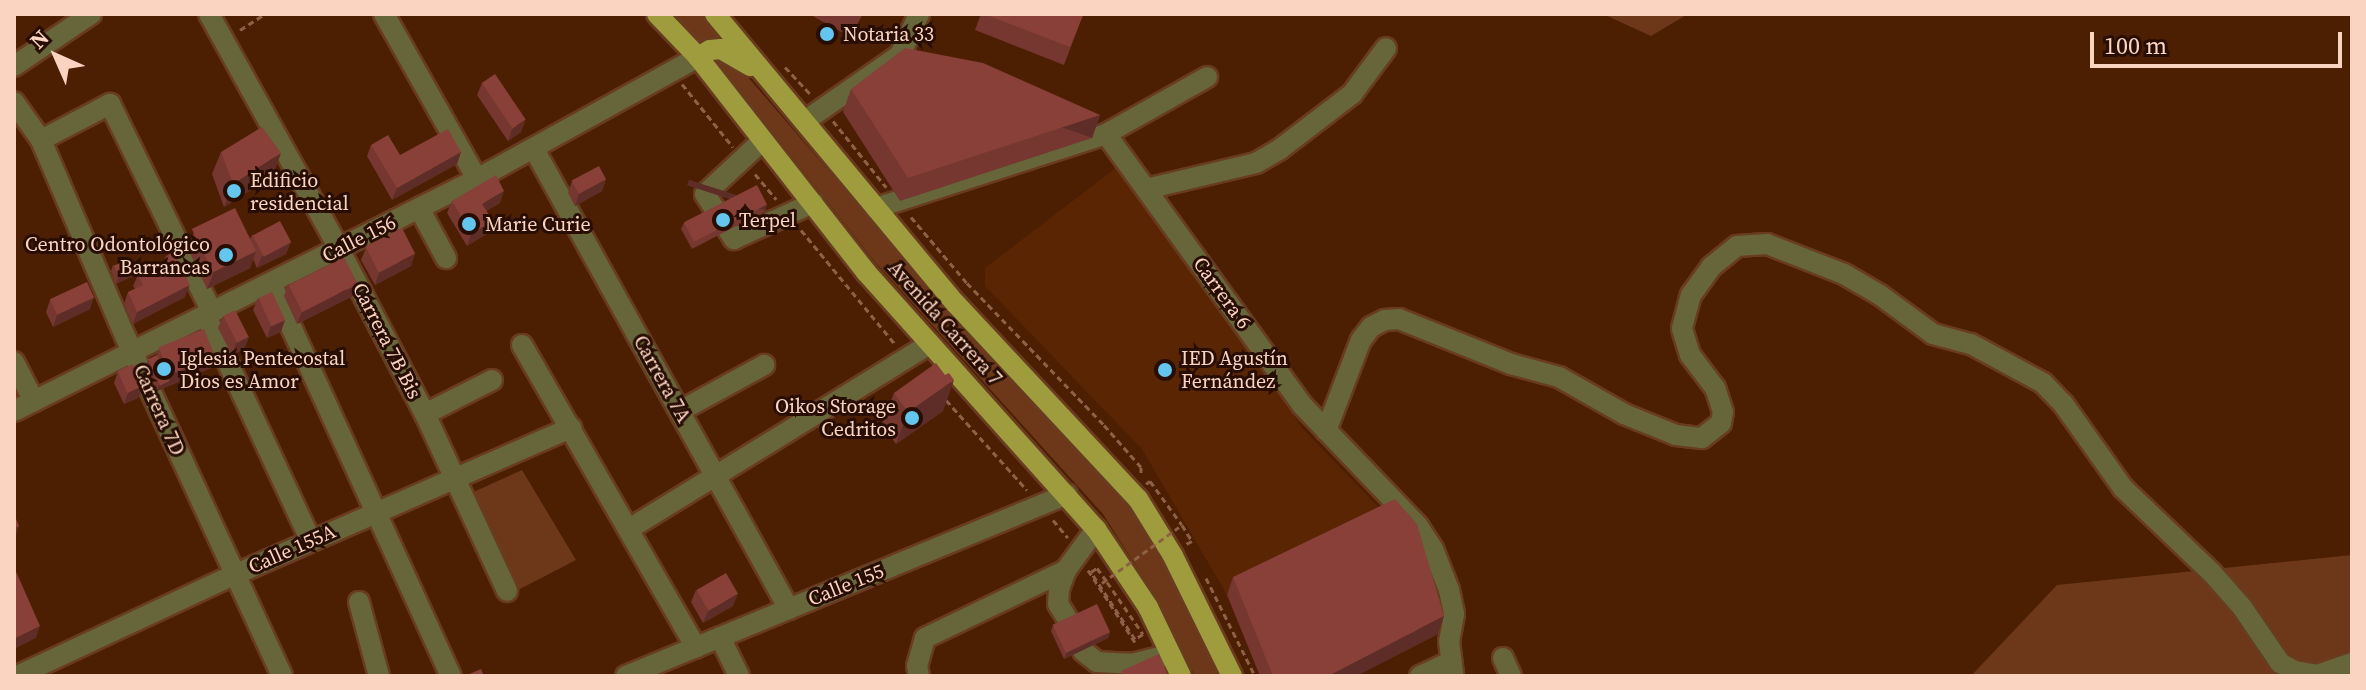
<!DOCTYPE html>
<meta charset="utf-8">
<style>
body{margin:0}
#map{position:relative;width:2366px;height:690px;overflow:hidden;background:#4d1f02;font-family:"Source Serif 4",serif}
div>[style]{position:absolute}
.built>*{inset:0;background:#592503}
.green>*{inset:0;background:#6d3819}
.path>*{height:3px;margin-top:-1.5px;transform-origin:0;background:repeating-linear-gradient(90deg,#8c6147 0 6px,transparent 0 10px)}
.roads{filter:drop-shadow(2px 0 #693c21) drop-shadow(-2px 0 #693c21) drop-shadow(0 2px #693c21) drop-shadow(0 -2px #693c21)}
.minor>*{height:20px;margin:-10px;padding:0 10px;transform-origin:10px;border-radius:10px;background:#67663b}
.major>*{height:20px;margin:-10px;padding:0 10px;transform-origin:10px;border-radius:10px;background:#9e9c3d}
.path-bridge>*{height:3px;margin-top:-1.5px;transform-origin:0;background:repeating-linear-gradient(90deg,#8c6147 0 6px,transparent 0 10px)}
.wall>*{inset:0;background:#753730}
.shaded-wall>*{inset:0;background:#5f2d27;transform-origin:0 0}
.building>*{inset:0;background:#884038;transform-origin:0 0}
.dots>*{width:22px;height:22px;translate:-50% -50%;box-sizing:border-box;border:4px solid #280e02;border-radius:50%}
span{translate:-50% -50%;white-space:nowrap;text-align:center;line-height:1.15;-webkit-text-stroke:6px #280e02;paint-order:stroke}
.poi-label{font-size:20px;color:#fad4c1}
.left{translate:0 -50%;text-align:left}
.right{translate:-100% -50%;text-align:right}
.street-label{font-size:20px;color:#fad4c1}
.frame{position:absolute;inset:0;border:16px solid #fad4c1;pointer-events:none}
.north{position:absolute;left:16px;top:16px;width:80px;height:80px;-webkit-text-stroke:6px #280e02;paint-order:stroke;rotate:315deg;font-size:22px;font-weight:700;line-height:32px;text-align:center;color:#fad4c1}
.north::after{content:'';display:block;margin:auto;width:28px;height:36px;background:#fad4c1;clip-path:polygon(50% 0,100% 100%,50% 72%,0 100%)}
.scale{position:absolute;left:2090px;top:32px;width:252px;height:36px;box-sizing:border-box;border:4px solid #fad4c1;border-top:0;padding-left:10px;font-size:24px;line-height:28px;white-space:nowrap;color:#fad4c1;-webkit-text-stroke:6px #280e02;paint-order:stroke}
</style>
<div id="map">
<div class="built">
<i style="clip-path:polygon(1117px 167px,1223px 310px,1304px 430px,1388px 517px,1227px 595px,1142px 449px,985px 286px,985px 268px)"></i>
</div>
<div class="green">
<i style="clip-path:polygon(672px 14px,704px 14px,728px 39px,698px 42px)"></i>
<i style="clip-path:polygon(1603px 14px,1688px 14px,1651px 36px)"></i>
<i style="clip-path:polygon(725px 56px,736px 63px,922px 280px,1123px 498px,1169px 571px,1219px 676px,1195px 676px,1150px 588px,1103px 514px,875px 262px,716px 60px)"></i>
<i style="clip-path:polygon(522px 470px,576px 560px,516px 591px,469px 494px)"></i>
<i style="clip-path:polygon(2352px 555px,2352px 676px,1971px 676px,2057px 585px)"></i>
</div>
<div class="path">
<i style="left:240px;top:30px;width:30px;rotate:-33deg"></i>
<i style="left:785px;top:67px;width:37px;rotate:47deg"></i>
<i style="left:682px;top:84px;width:81px;rotate:51deg"></i>
<i style="left:833px;top:121px;width:85px;rotate:51.2deg"></i>
<i style="left:755px;top:174px;width:33px;rotate:50deg"></i>
<i style="left:911px;top:217px;width:87px;rotate:49.7deg"></i>
<i style="left:967px;top:283px;width:197px;rotate:46deg"></i>
<i style="left:1104px;top:425px;width:56px;rotate:48.6deg"></i>
<i style="left:1141px;top:467px;width:9px;rotate:90deg"></i>
<i style="left:801px;top:230px;width:148px;rotate:50.5deg"></i>
<i style="left:946px;top:400px;width:121px;rotate:48deg"></i>
<i style="left:1146px;top:484px;width:5px;rotate:-37deg"></i>
<i style="left:1150px;top:481px;width:54px;rotate:54deg"></i>
<i style="left:1182px;top:525px;width:19px;rotate:58deg"></i>
<i style="left:1192px;top:541px;width:7px;rotate:153deg"></i>
<i style="left:1053px;top:520px;width:23px;rotate:50deg"></i>
<i style="left:1097px;top:568px;width:17px;rotate:54deg"></i>
<i style="left:1107px;top:582px;width:63px;rotate:55.3deg"></i>
<i style="left:1143px;top:634px;width:9px;rotate:148deg"></i>
<i style="left:1135px;top:639px;width:80px;rotate:-123.3deg"></i>
<i style="left:1091px;top:572px;width:7px;rotate:-34deg"></i>
<i style="left:1088px;top:570px;width:88px;rotate:57deg"></i>
<i style="left:1206px;top:578px;width:110px;rotate:63.4deg"></i>
</div>
<div class="roads">
<div class="minor">
<i style="left:209px;top:14px;width:269px;rotate:61deg"></i>
<i style="left:339px;top:249px;width:186px;rotate:62.5deg"></i>
<i style="left:425px;top:414px;width:195px;rotate:65.1deg"></i>
<i style="left:384px;top:14px;width:189px;rotate:60.6deg"></i>
<i style="left:14px;top:66px;width:93px;rotate:-34deg"></i>
<i style="left:14px;top:102px;width:47px;rotate:54.6deg"></i>
<i style="left:41px;top:140px;width:215px;rotate:66.8deg"></i>
<i style="left:126px;top:338px;width:372px;rotate:65.2deg"></i>
<i style="left:805px;top:121px;width:116px;rotate:-34.8deg"></i>
<i style="left:900px;top:55px;width:45px;rotate:-65.1deg"></i>
<i style="left:1106px;top:134px;width:334px;rotate:54.1deg"></i>
<i style="left:1302px;top:405px;width:168px;rotate:46.2deg"></i>
<i style="left:1418px;top:526px;width:27px;rotate:57deg"></i>
<i style="left:1433px;top:549px;width:44px;rotate:68.7deg"></i>
<i style="left:1449px;top:590px;width:25px;rotate:78deg"></i>
<i style="left:1454px;top:614px;width:27px;rotate:100deg"></i>
<i style="left:1449px;top:641px;width:35px;rotate:83deg"></i>
<i style="left:41px;top:140px;width:78px;rotate:-27.6deg"></i>
<i style="left:110px;top:104px;width:232px;rotate:63.9deg"></i>
<i style="left:534px;top:149px;width:526px;rotate:61deg"></i>
<i style="left:1146px;top:189px;width:113px;rotate:-13.3deg"></i>
<i style="left:1256px;top:163px;width:28px;rotate:-30deg"></i>
<i style="left:1280px;top:149px;width:91px;rotate:-37.4deg"></i>
<i style="left:1352px;top:94px;width:57px;rotate:-53.5deg"></i>
<i style="left:419px;top:208px;width:57px;rotate:61.6deg"></i>
<i style="left:876px;top:208px;width:242px;rotate:-17.8deg"></i>
<i style="left:1106px;top:134px;width:116px;rotate:-29.4deg"></i>
<i style="left:716px;top:211px;width:20px;rotate:-123deg"></i>
<i style="left:705px;top:194px;width:78px;rotate:-42.9deg"></i>
<i style="left:728px;top:230px;width:11px;rotate:56deg"></i>
<i style="left:734px;top:239px;width:87px;rotate:-24.5deg"></i>
<i style="left:271px;top:283px;width:432px;rotate:65.4deg"></i>
<i style="left:206px;top:316px;width:248px;rotate:65deg"></i>
<i style="left:522px;top:345px;width:349px;rotate:60.1deg"></i>
<i style="left:14px;top:362px;width:44px;rotate:62.9deg"></i>
<i style="left:14px;top:411px;width:518px;rotate:-26.61deg"></i>
<i style="left:477px;top:179px;width:252px;rotate:-28.9deg"></i>
<i style="left:680px;top:411px;width:96px;rotate:-28.7deg"></i>
<i style="left:425px;top:414px;width:75px;rotate:-26.9deg"></i>
<i style="left:1326px;top:431px;width:97px;rotate:-69deg"></i>
<i style="left:1361px;top:340px;width:16px;rotate:-52deg"></i>
<i style="left:1371px;top:327px;width:16px;rotate:-27deg"></i>
<i style="left:1385px;top:320px;width:14px;rotate:-4deg"></i>
<i style="left:1399px;top:319px;width:121px;rotate:21.9deg"></i>
<i style="left:1511px;top:364px;width:50px;rotate:15.2deg"></i>
<i style="left:1559px;top:377px;width:75px;rotate:29.6deg"></i>
<i style="left:1624px;top:414px;width:56px;rotate:22deg"></i>
<i style="left:1676px;top:435px;width:26px;rotate:7deg"></i>
<i style="left:1702px;top:438px;width:24px;rotate:-38deg"></i>
<i style="left:1721px;top:423px;width:11px;rotate:-80deg"></i>
<i style="left:1723px;top:412px;width:25px;rotate:-108deg"></i>
<i style="left:1715px;top:388px;width:41px;rotate:-127.1deg"></i>
<i style="left:1690px;top:355px;width:28px;rotate:-107deg"></i>
<i style="left:1682px;top:328px;width:34px;rotate:-75deg"></i>
<i style="left:1691px;top:295px;width:34px;rotate:-54deg"></i>
<i style="left:1711px;top:267px;width:33px;rotate:-39deg"></i>
<i style="left:1737px;top:246px;width:30px;rotate:-4deg"></i>
<i style="left:1767px;top:244px;width:83px;rotate:21.3deg"></i>
<i style="left:1844px;top:274px;width:42px;rotate:30.3deg"></i>
<i style="left:1880px;top:295px;width:66px;rotate:36.3deg"></i>
<i style="left:1933px;top:334px;width:39px;rotate:15deg"></i>
<i style="left:1971px;top:344px;width:82px;rotate:28.4deg"></i>
<i style="left:2043px;top:383px;width:30px;rotate:46deg"></i>
<i style="left:2064px;top:405px;width:102px;rotate:54.6deg"></i>
<i style="left:2123px;top:488px;width:123px;rotate:43.7deg"></i>
<i style="left:2212px;top:573px;width:45px;rotate:48.6deg"></i>
<i style="left:2242px;top:607px;width:68px;rotate:55.8deg"></i>
<i style="left:2280px;top:663px;width:17px;rotate:28deg"></i>
<i style="left:2295px;top:671px;width:22px;rotate:10deg"></i>
<i style="left:2317px;top:675px;width:37px;rotate:-19deg"></i>
<i style="left:629px;top:529px;width:353px;rotate:-31.6deg"></i>
<i style="left:359px;top:602px;width:77px;rotate:74.9deg"></i>
<i style="left:1070px;top:623px;width:22px;rotate:-122deg"></i>
<i style="left:1058px;top:604px;width:15px;rotate:-86deg"></i>
<i style="left:1059px;top:589px;width:20px;rotate:-70deg"></i>
<i style="left:1066px;top:570px;width:51px;rotate:-53.8deg"></i>
<i style="left:720px;top:637px;width:43px;rotate:64deg"></i>
<i style="left:1083px;top:651px;width:18px;rotate:38deg"></i>
<i style="left:1097px;top:662px;width:35px;rotate:3deg"></i>
<i style="left:1132px;top:664px;width:38px;rotate:-14deg"></i>
<i style="left:1503px;top:658px;width:20px;rotate:66deg"></i>
<i style="left:17px;top:676px;width:239px;rotate:-25deg"></i>
<i style="left:234px;top:575px;width:368px;rotate:-23.6deg"></i>
<i style="left:626px;top:676px;width:477px;rotate:-22.4deg"></i>
<i style="left:919px;top:676px;width:10px;rotate:-101deg"></i>
<i style="left:917px;top:666px;width:29px;rotate:-74deg"></i>
<i style="left:925px;top:638px;width:157px;rotate:-25.7deg"></i>
<i style="left:1420px;top:676px;width:33px;rotate:-25deg"></i>
</div>
<div class="major">
<i style="left:657px;top:14px;width:59px;rotate:46.4deg"></i>
<i style="left:698px;top:57px;width:273px;rotate:52deg"></i>
<i style="left:866px;top:272px;width:345px;rotate:48.2deg"></i>
<i style="left:1096px;top:529px;width:94px;rotate:56.3deg"></i>
<i style="left:1148px;top:607px;width:76px;rotate:64.4deg"></i>
<i style="left:715px;top:14px;width:377px;rotate:50.3deg"></i>
<i style="left:956px;top:304px;width:267px;rotate:47deg"></i>
<i style="left:1138px;top:499px;width:67px;rotate:58.4deg"></i>
<i style="left:1173px;top:556px;width:134px;rotate:63.8deg"></i>
<i style="left:698px;top:57px;width:14px;rotate:-30deg"></i>
<i style="left:710px;top:50px;width:11px;rotate:-5deg"></i>
<i style="left:721px;top:49px;width:34px;rotate:30deg"></i>
</div>
</div>
<div class="path-bridge">
<i style="left:1102px;top:583px;width:95px;rotate:-36deg"></i>
</div>
<div class="wall">
<i style="clip-path:polygon(809px 14px,863px 14px,855px 28px,850px 26px,845px 34px)"></i>
<i style="clip-path:polygon(981px 14px,1080px 14px,1083px 15px,1064px 65px,975px 30px)"></i>
<i style="clip-path:polygon(482px 83px,521px 132px,508px 141px,477px 95px)"></i>
<i style="clip-path:polygon(851px 89px,1100px 115px,1092px 138px,900px 201px,843px 112px)"></i>
<i style="clip-path:polygon(371px 145px,400px 155px,461px 152px,457px 164px,392px 200px,367px 156px)"></i>
<i style="clip-path:polygon(221px 152px,273px 176px,224px 207px,212px 174px)"></i>
<i style="clip-path:polygon(606px 179px,602px 191px,575px 206px,568px 193px,572px 181px)"></i>
<i style="clip-path:polygon(452px 201px,500px 203px,486px 211px,493px 221px,488px 233px,467px 246px,447px 213px)"></i>
<i style="clip-path:polygon(767px 205px,765px 211px,692px 249px,681px 229px,684px 223px)"></i>
<i style="clip-path:polygon(194px 232px,250px 239px,252px 235px,286px 254px,257px 268px,253px 259px,250px 268px,207px 289px,188px 249px)"></i>
<i style="clip-path:polygon(366px 248px,411px 266px,375px 285px,361px 260px)"></i>
<i style="clip-path:polygon(166px 256px,185px 297px,133px 324px,124px 304px,128px 292px,135px 289px,133px 286px,138px 275px,163px 263px)"></i>
<i style="clip-path:polygon(113px 265px,133px 276px,116px 284px,111px 271px)"></i>
<i style="clip-path:polygon(288px 284px,353px 296px,297px 324px,284px 296px)"></i>
<i style="clip-path:polygon(258px 298px,281px 332px,267px 338px,253px 310px)"></i>
<i style="clip-path:polygon(50px 300px,90px 309px,53px 327px,46px 312px)"></i>
<i style="clip-path:polygon(223px 316px,249px 337px,244px 349px,232px 355px,218px 328px)"></i>
<i style="clip-path:polygon(159px 349px,211px 368px,157px 391px,145px 366px,148px 360px,157px 355px)"></i>
<i style="clip-path:polygon(118px 371px,143px 386px,138px 398px,124px 404px,114px 383px)"></i>
<i style="clip-path:polygon(945px 375px,943px 411px,896px 444px,882px 424px,894px 393px)"></i>
<i style="clip-path:polygon(1233px 577px,1438px 634px,1356px 676px,1260px 676px,1227px 595px)"></i>
<i style="clip-path:polygon(696px 590px,733px 606px,703px 623px,691px 602px)"></i>
<i style="clip-path:polygon(1053px 625px,1110px 632px,1108px 638px,1064px 659px,1051px 631px)"></i>
</div>
<div class="shaded-wall">
<i style="left:1100px;top:115px;width:24px;height:202px;rotate:109deg"></i>
<i style="clip-path:polygon(526px 120px,521px 132px,508px 141px,512px 129px)"></i>
<i style="clip-path:polygon(461px 152px,457px 164px,392px 200px,397px 188px)"></i>
<i style="clip-path:polygon(281px 153px,273px 176px,224px 207px,233px 184px)"></i>
<i style="clip-path:polygon(606px 179px,602px 191px,575px 206px,579px 194px)"></i>
<i style="clip-path:polygon(504px 191px,500px 203px,478px 216px,482px 204px)"></i>
<i style="left:767px;top:205px;width:6px;height:82px;rotate:108deg"></i>
<i style="clip-path:polygon(493px 221px,488px 233px,467px 246px,471px 234px)"></i>
<i style="clip-path:polygon(291px 242px,286px 254px,257px 268px,262px 256px)"></i>
<i style="clip-path:polygon(256px 251px,250px 268px,207px 289px,214px 272px)"></i>
<i style="clip-path:polygon(415px 254px,411px 266px,375px 285px,379px 273px)"></i>
<i style="clip-path:polygon(135px 270px,133px 276px,116px 284px,118px 278px)"></i>
<i style="clip-path:polygon(358px 284px,353px 296px,297px 324px,302px 312px)"></i>
<i style="clip-path:polygon(190px 285px,185px 297px,133px 324px,137px 312px)"></i>
<i style="clip-path:polygon(94px 297px,90px 309px,53px 327px,57px 315px)"></i>
<i style="clip-path:polygon(285px 320px,281px 332px,267px 338px,271px 326px)"></i>
<i style="clip-path:polygon(249px 337px,244px 349px,232px 355px,236px 343px)"></i>
<i style="clip-path:polygon(215px 356px,211px 368px,167px 387px,171px 375px)"></i>
<i style="clip-path:polygon(954px 380px,943px 411px,896px 444px,908px 412px)"></i>
<i style="clip-path:polygon(169px 381px,167px 387px,157px 391px,159px 385px)"></i>
<i style="clip-path:polygon(143px 386px,138px 398px,124px 404px,128px 393px)"></i>
<i style="clip-path:polygon(19px 526px,15px 538px,14px 539px,14px 529px)"></i>
<i style="clip-path:polygon(738px 594px,733px 606px,703px 623px,708px 611px)"></i>
<i style="clip-path:polygon(1444px 616px,1438px 634px,1356px 676px,1328px 676px)"></i>
<i style="clip-path:polygon(40px 626px,36px 638px,14px 649px,16px 638px)"></i>
<i style="clip-path:polygon(1110px 632px,1108px 638px,1064px 659px,1066px 653px)"></i>
</div>
<div class="building">
<i style="clip-path:polygon(984px 14px,1080px 14px,1083px 15px,1070px 47px)"></i>
<i style="clip-path:polygon(905px 48px,983px 63px,1100px 115px,908px 178px,851px 89px)"></i>
<i style="left:495px;top:74px;width:55px;height:16px;rotate:56deg"></i>
<i style="clip-path:polygon(262px 127px,281px 153px,233px 184px,221px 152px)"></i>
<i style="clip-path:polygon(448px 129px,461px 152px,397px 188px,371px 145px,388px 135px,400px 155px)"></i>
<i style="left:599px;top:166px;width:15px;height:31px;rotate:62deg"></i>
<i style="clip-path:polygon(496px 175px,504px 191px,482px 204px,493px 221px,471px 234px,452px 201px)"></i>
<i style="left:757px;top:185px;width:22px;height:82px;rotate:63deg"></i>
<i style="left:235px;top:208px;width:48px;height:48px;rotate:64deg"></i>
<i style="left:280px;top:221px;width:24px;height:31px;rotate:62deg"></i>
<i style="left:402px;top:228px;width:29px;height:41px;rotate:63deg"></i>
<i style="clip-path:polygon(174px 252px,190px 285px,137px 312px,128px 292px,143px 285px,138px 275px,168px 261px,166px 256px)"></i>
<i style="left:344px;top:257px;width:30px;height:62px;rotate:63deg"></i>
<i style="left:129px;top:258px;width:13px;height:17px;rotate:63deg"></i>
<i style="left:87px;top:282px;width:17px;height:41px;rotate:65deg"></i>
<i style="left:272px;top:292px;width:31px;height:15px;rotate:65deg"></i>
<i style="left:235px;top:310px;width:30px;height:13px;rotate:63deg"></i>
<i style="left:204px;top:329px;width:29px;height:49px;rotate:68deg"></i>
<i style="left:157px;top:355px;width:29px;height:10px;rotate:65deg"></i>
<i style="clip-path:polygon(936px 363px,945px 375px,949px 373px,954px 380px,908px 412px,894px 393px)"></i>
<i style="left:133px;top:364px;width:24px;height:17px;rotate:66deg"></i>
<i style="clip-path:polygon(1395px 499px,1417px 524px,1444px 616px,1328px 676px,1273px 676px,1233px 577px)"></i>
<i style="clip-path:polygon(14px 514px,19px 526px,14px 529px)"></i>
<i style="clip-path:polygon(14px 567px,40px 626px,16px 638px,14px 632px)"></i>
<i style="left:726px;top:573px;width:24px;height:34px;rotate:60deg"></i>
<i style="left:1097px;top:604px;width:31px;height:49px;rotate:65deg"></i>
<i style="clip-path:polygon(1159px 654px,1168px 676px,1123px 676px,1121px 671px)"></i>
<i style="clip-path:polygon(481px 669px,484px 676px,468px 676px,467px 675px)"></i>
</div>
<div class="dots">
<i style="left:827px;top:34px;background:#64c5ee"></i>
<i style="left:234px;top:191px;background:#64c5ee"></i>
<i style="left:723px;top:220px;background:#64c5ee"></i>
<i style="left:469px;top:224px;background:#64c5ee"></i>
<i style="left:226px;top:255px;background:#64c5ee"></i>
<i style="left:164px;top:369px;background:#64c5ee"></i>
<i style="left:1165px;top:370px;background:#64c5ee"></i>
<i style="left:912px;top:418px;background:#64c5ee"></i>
</div>
<div class="poi-label">
<span class="left" style="left:843px;top:34px">Notaria 33</span>
<span class="left" style="left:250px;top:192px">Edificio<br>residencial</span>
<span class="left" style="left:739px;top:220px">Terpel</span>
<span class="left" style="left:485px;top:224px">Marie Curie</span>
<span class="right" style="left:210px;top:256px">Centro Odontológico<br>Barrancas</span>
<span class="left" style="left:180px;top:370px">Iglesia Pentecostal<br>Dios es Amor</span>
<span class="left" style="left:1181px;top:370px">IED Agustín<br>Fernández</span>
<span class="right" style="left:896px;top:418px">Oikos Storage<br>Cedritos</span>
</div>
<div class="street-label">
<span style="left:359px;top:239px;rotate:-27deg">Calle 156</span>
<span style="left:1222px;top:293px;rotate:54deg">Carrera 6</span>
<span style="left:945px;top:323px;rotate:48deg">Avenida Carrera 7</span>
<span style="left:387px;top:341px;rotate:63deg">Carrera 7B Bis</span>
<span style="left:662px;top:379px;rotate:61deg">Carrera 7A</span>
<span style="left:159px;top:410px;rotate:66deg">Carrera 7D</span>
<span style="left:292px;top:549px;rotate:-24deg">Calle 155A</span>
<span style="left:846px;top:585px;rotate:-22deg">Calle 155</span>
</div>
<div class="frame"></div>
<div class="north">N</div>
<div class="scale">100 m</div>
</div>
